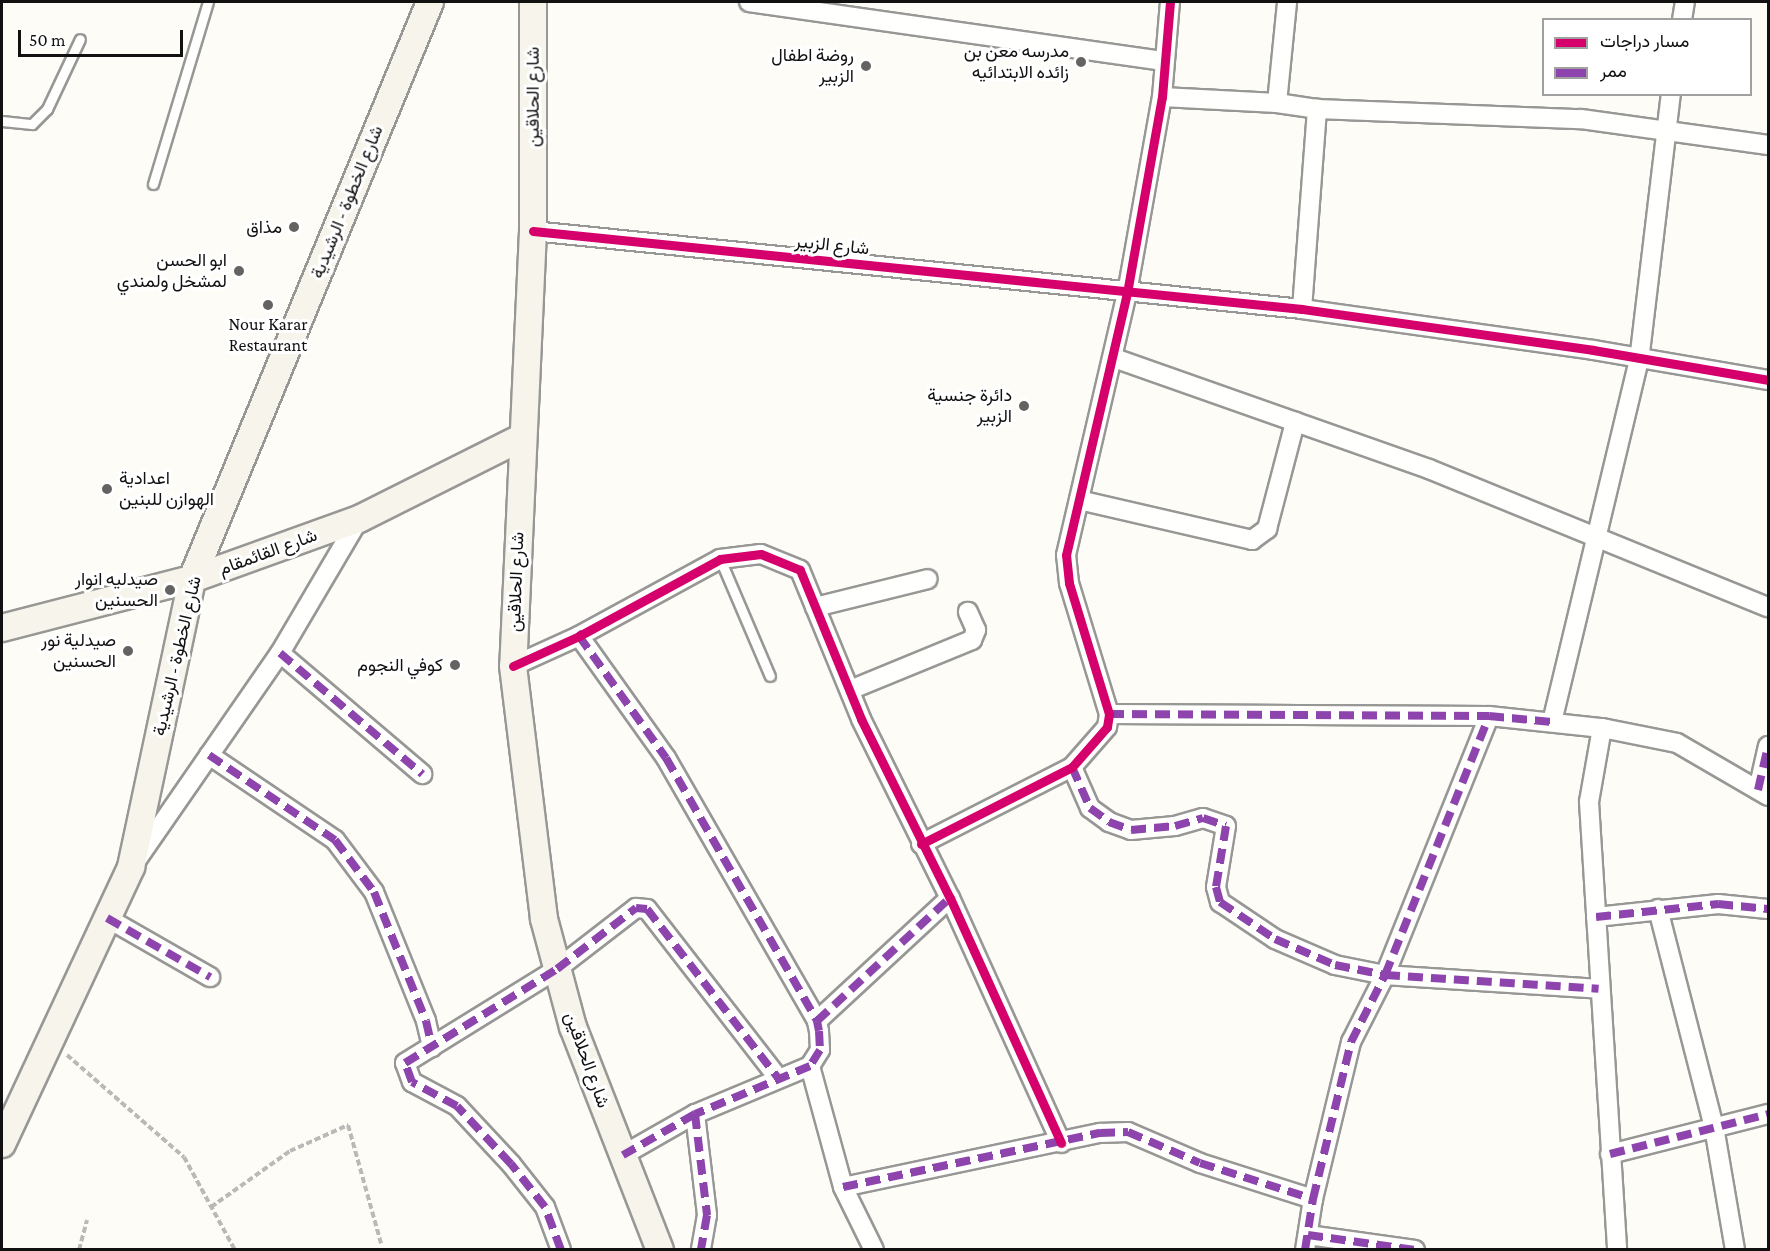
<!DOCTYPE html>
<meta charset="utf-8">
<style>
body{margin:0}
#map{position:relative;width:1770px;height:1251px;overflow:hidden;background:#fdfcf7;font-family:"Crimson Pro",Vazirmatn,serif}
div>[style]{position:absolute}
.path>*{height:4px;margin-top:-2px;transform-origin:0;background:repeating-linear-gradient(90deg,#b9b9b8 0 6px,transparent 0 9px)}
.roads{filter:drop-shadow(2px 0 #979795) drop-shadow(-2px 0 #979795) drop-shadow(0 2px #979795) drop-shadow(0 -2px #979795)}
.lane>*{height:9px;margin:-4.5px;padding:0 4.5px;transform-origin:4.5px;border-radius:4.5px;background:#fffffe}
.street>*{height:18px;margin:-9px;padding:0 9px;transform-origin:9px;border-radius:9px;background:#fffffe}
.secondary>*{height:26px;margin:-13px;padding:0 13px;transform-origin:13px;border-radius:13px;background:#f6f4eb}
.quiet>*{height:8px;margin-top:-4px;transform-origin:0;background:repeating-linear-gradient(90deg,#8e44ad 0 15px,transparent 0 23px)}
.cycleway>*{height:9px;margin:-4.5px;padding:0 4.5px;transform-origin:4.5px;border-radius:4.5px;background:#d6006c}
.dots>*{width:16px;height:16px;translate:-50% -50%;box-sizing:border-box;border:3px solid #fff;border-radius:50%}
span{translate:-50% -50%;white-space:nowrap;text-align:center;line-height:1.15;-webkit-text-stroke:6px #fff;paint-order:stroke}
.poi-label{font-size:18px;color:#111}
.right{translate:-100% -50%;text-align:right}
.left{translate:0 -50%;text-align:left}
.street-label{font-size:18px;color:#111}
.frame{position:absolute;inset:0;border:3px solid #111;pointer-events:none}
.legend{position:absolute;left:1542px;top:18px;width:210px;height:78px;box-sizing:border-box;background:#fff;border:2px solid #a0a0a0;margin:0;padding:8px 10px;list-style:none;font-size:18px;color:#111}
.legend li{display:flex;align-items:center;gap:12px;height:30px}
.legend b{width:30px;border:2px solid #a0a0a0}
.scale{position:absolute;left:18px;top:30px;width:165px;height:27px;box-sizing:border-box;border:3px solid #111;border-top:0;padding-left:8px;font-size:18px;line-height:21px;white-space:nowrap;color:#111;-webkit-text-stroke:4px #fff;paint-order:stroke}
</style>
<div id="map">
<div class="path">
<i style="left:67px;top:1055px;width:155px;rotate:41.1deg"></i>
<i style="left:184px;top:1157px;width:106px;rotate:61.3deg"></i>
<i style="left:211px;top:1207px;width:97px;rotate:-35.3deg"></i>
<i style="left:290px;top:1151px;width:64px;rotate:-24.1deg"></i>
<i style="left:348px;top:1125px;width:123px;rotate:74.4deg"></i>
<i style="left:79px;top:1250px;width:31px;rotate:-75deg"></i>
</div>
<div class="roads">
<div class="lane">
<i style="left:2px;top:121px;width:30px;rotate:6deg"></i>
<i style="left:32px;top:124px;width:21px;rotate:-45deg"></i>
<i style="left:47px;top:109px;width:77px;rotate:-64.8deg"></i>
<i style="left:153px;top:184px;width:190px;rotate:-73.2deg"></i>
<i style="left:720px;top:559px;width:127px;rotate:66.9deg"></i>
</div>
<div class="street">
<i style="left:749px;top:2px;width:419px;rotate:8.1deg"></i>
<i style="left:1682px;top:20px;width:18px;rotate:-81deg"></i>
<i style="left:1162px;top:97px;width:115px;rotate:3deg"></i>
<i style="left:1277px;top:103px;width:40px;rotate:8.5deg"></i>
<i style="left:1317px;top:109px;width:264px;rotate:2.2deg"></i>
<i style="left:1581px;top:119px;width:189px;rotate:7.9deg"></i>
<i style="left:1277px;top:103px;width:101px;rotate:-84.3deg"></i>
<i style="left:533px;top:231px;width:773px;rotate:5.79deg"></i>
<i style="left:1302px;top:309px;width:294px;rotate:8deg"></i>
<i style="left:1593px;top:350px;width:178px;rotate:9.7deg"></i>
<i style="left:1302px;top:309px;width:201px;rotate:-85.7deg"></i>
<i style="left:1114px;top:358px;width:334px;rotate:19.4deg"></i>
<i style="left:1429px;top:469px;width:366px;rotate:22.2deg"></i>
<i style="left:1079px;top:500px;width:178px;rotate:13deg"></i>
<i style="left:1252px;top:540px;width:19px;rotate:-36deg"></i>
<i style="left:1267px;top:529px;width:111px;rotate:-75.3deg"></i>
<i style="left:815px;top:607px;width:116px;rotate:-13.9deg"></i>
<i style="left:579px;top:636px;width:150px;rotate:54.5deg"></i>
<i style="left:666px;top:758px;width:303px;rotate:60.1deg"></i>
<i style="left:817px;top:1021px;width:10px;rotate:79deg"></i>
<i style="left:819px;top:1031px;width:19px;rotate:87deg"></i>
<i style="left:820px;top:1050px;width:19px;rotate:122deg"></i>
<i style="left:810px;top:1066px;width:125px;rotate:157.3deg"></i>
<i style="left:695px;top:1114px;width:83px;rotate:150.3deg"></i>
<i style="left:280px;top:653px;width:187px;rotate:40.4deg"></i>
<i style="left:513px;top:666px;width:72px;rotate:-24.4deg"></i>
<i style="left:579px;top:636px;width:161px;rotate:-28.6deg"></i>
<i style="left:720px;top:559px;width:41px;rotate:-7deg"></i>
<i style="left:761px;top:554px;width:42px;rotate:22.3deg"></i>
<i style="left:800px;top:570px;width:161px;rotate:67.7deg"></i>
<i style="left:861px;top:719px;width:200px;rotate:63.6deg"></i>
<i style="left:950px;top:898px;width:269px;rotate:65.6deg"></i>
<i style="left:850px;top:690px;width:132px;rotate:-22.3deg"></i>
<i style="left:972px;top:640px;width:11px;rotate:-68deg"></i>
<i style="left:976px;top:630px;width:20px;rotate:-114deg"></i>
<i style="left:1109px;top:714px;width:380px;rotate:0.3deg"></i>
<i style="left:1489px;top:716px;width:114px;rotate:6.1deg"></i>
<i style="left:1602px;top:728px;width:76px;rotate:11.3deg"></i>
<i style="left:1677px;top:743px;width:105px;rotate:30.2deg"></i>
<i style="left:1552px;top:722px;width:371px;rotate:-76.5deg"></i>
<i style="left:1639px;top:361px;width:269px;rotate:-83.2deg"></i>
<i style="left:1602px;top:728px;width:75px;rotate:100deg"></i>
<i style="left:1589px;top:802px;width:449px;rotate:86.4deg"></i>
<i style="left:209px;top:755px;width:152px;rotate:34deg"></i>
<i style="left:335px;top:840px;width:65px;rotate:53.1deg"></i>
<i style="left:374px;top:892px;width:139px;rotate:68deg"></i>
<i style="left:426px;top:1021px;width:27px;rotate:77deg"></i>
<i style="left:1072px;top:767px;width:45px;rotate:66.3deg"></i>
<i style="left:1090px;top:808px;width:24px;rotate:36deg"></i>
<i style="left:1109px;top:822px;width:23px;rotate:20deg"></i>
<i style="left:1131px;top:830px;width:44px;rotate:-5.2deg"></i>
<i style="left:1175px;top:826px;width:29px;rotate:-16deg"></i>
<i style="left:1203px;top:818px;width:24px;rotate:19deg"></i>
<i style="left:1226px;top:826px;width:62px;rotate:99.3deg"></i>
<i style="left:1216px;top:887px;width:16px;rotate:75deg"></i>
<i style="left:1220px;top:902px;width:66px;rotate:33.9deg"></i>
<i style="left:1275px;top:939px;width:65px;rotate:23.4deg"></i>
<i style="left:1335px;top:965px;width:51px;rotate:11.3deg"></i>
<i style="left:1385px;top:975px;width:214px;rotate:3.7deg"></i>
<i style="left:1758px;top:790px;width:45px;rotate:-77.2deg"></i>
<i style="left:921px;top:844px;width:169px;rotate:-27deg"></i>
<i style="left:1072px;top:767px;width:53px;rotate:-48.8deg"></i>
<i style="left:1107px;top:727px;width:13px;rotate:-81deg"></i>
<i style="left:1109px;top:714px;width:137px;rotate:-107deg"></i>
<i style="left:1069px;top:583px;width:28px;rotate:-96deg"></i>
<i style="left:1066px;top:555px;width:269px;rotate:-76.9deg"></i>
<i style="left:1127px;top:293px;width:199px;rotate:-79.9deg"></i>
<i style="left:1162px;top:97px;width:95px;rotate:-85.2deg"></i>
<i style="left:136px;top:861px;width:253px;rotate:-55.3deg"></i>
<i style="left:280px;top:653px;width:156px;rotate:-59.5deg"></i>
<i style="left:1658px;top:909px;width:225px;rotate:75.6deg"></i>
<i style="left:1714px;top:1127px;width:125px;rotate:80.3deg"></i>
<i style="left:1596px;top:917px;width:123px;rotate:-6.1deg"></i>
<i style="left:1718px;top:904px;width:50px;rotate:5.7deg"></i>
<i style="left:107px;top:918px;width:119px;rotate:29.8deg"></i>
<i style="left:817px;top:1021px;width:181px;rotate:-42.8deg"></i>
<i style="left:810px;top:1066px;width:125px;rotate:74.7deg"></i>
<i style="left:843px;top:1187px;width:70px;rotate:63.8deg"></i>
<i style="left:695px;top:1114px;width:102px;rotate:83.2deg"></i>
<i style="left:707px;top:1215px;width:36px;rotate:100deg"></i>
<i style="left:1610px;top:1154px;width:163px;rotate:-14.2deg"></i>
<i style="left:843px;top:1187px;width:263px;rotate:-11.9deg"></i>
<i style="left:1100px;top:1133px;width:28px;rotate:-2deg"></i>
<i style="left:1128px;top:1132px;width:78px;rotate:23.3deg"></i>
<i style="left:1200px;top:1163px;width:119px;rotate:17.7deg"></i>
<i style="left:1308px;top:1235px;width:108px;rotate:8deg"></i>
<i style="left:561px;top:1250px;width:46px;rotate:-110.4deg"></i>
<i style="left:545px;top:1207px;width:55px;rotate:-128.3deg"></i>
<i style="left:511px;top:1164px;width:79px;rotate:-133deg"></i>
<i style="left:457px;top:1106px;width:51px;rotate:-151.9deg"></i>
<i style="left:412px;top:1082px;width:20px;rotate:-110deg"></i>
<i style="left:405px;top:1063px;width:179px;rotate:-31.7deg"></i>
<i style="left:557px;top:969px;width:100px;rotate:-37.7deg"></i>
<i style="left:636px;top:908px;width:11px;rotate:5deg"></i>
<i style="left:647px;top:909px;width:214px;rotate:52.2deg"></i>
<i style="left:1305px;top:1250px;width:52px;rotate:-81.1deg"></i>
<i style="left:1313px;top:1199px;width:162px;rotate:-76.4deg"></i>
<i style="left:1351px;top:1042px;width:75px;rotate:-63.1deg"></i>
<i style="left:1385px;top:975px;width:279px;rotate:-68.1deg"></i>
</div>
<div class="secondary">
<i style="left:533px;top:2px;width:229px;rotate:90deg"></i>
<i style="left:533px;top:231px;width:435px;rotate:92.6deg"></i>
<i style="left:513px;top:666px;width:255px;rotate:83deg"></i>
<i style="left:544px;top:919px;width:112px;rotate:75deg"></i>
<i style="left:573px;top:1027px;width:239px;rotate:68.7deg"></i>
<i style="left:2px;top:628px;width:196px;rotate:-14.5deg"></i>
<i style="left:192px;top:579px;width:177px;rotate:-19.8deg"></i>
<i style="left:359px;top:519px;width:181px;rotate:-26.6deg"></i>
<i style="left:2px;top:1144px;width:306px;rotate:-65deg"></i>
<i style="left:131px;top:867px;width:294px;rotate:-78deg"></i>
<i style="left:192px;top:579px;width:624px;rotate:-67.58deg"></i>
</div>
</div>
<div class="quiet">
<i style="left:583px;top:633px;width:5px;rotate:143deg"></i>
<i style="left:579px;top:636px;width:150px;rotate:54.5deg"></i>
<i style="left:666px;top:758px;width:303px;rotate:60.1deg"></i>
<i style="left:817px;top:1021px;width:10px;rotate:79deg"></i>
<i style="left:819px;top:1031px;width:19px;rotate:87deg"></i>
<i style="left:820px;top:1050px;width:19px;rotate:122deg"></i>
<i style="left:810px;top:1066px;width:125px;rotate:157.3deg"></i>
<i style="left:695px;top:1114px;width:83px;rotate:150.3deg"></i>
<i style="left:280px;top:653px;width:187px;rotate:40.4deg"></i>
<i style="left:1109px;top:714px;width:380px;rotate:0.3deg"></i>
<i style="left:1489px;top:716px;width:63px;rotate:5.4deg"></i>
<i style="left:209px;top:755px;width:152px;rotate:34deg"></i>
<i style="left:335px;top:840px;width:65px;rotate:53.1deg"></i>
<i style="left:374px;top:892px;width:139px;rotate:68deg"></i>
<i style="left:426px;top:1021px;width:27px;rotate:77deg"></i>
<i style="left:1072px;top:767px;width:45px;rotate:66.3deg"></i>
<i style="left:1090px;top:808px;width:24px;rotate:36deg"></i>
<i style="left:1109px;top:822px;width:23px;rotate:20deg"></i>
<i style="left:1131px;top:830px;width:44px;rotate:-5.2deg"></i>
<i style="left:1175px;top:826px;width:29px;rotate:-16deg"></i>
<i style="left:1203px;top:818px;width:24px;rotate:19deg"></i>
<i style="left:1226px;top:826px;width:62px;rotate:99.3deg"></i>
<i style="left:1216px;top:887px;width:16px;rotate:75deg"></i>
<i style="left:1220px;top:902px;width:66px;rotate:33.9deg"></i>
<i style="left:1275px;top:939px;width:65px;rotate:23.4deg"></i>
<i style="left:1335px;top:965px;width:51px;rotate:11.3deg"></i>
<i style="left:1385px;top:975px;width:214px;rotate:3.7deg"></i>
<i style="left:1758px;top:790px;width:45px;rotate:-77.2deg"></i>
<i style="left:1596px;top:917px;width:123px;rotate:-6.1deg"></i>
<i style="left:1718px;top:904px;width:50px;rotate:5.7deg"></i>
<i style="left:107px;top:918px;width:119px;rotate:29.8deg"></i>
<i style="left:817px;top:1021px;width:181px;rotate:-42.8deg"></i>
<i style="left:695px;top:1114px;width:102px;rotate:83.2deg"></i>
<i style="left:707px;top:1215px;width:36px;rotate:100deg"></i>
<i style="left:1610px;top:1154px;width:163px;rotate:-14.2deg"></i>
<i style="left:843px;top:1187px;width:263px;rotate:-11.9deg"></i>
<i style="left:1100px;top:1133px;width:28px;rotate:-2deg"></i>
<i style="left:1128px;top:1132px;width:78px;rotate:23.3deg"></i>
<i style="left:1200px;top:1163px;width:119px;rotate:17.7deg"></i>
<i style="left:1308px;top:1235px;width:108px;rotate:8deg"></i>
<i style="left:561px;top:1250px;width:46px;rotate:-110.4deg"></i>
<i style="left:545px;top:1207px;width:55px;rotate:-128.3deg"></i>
<i style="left:511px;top:1164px;width:79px;rotate:-133deg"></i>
<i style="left:457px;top:1106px;width:51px;rotate:-151.9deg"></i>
<i style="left:412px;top:1082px;width:20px;rotate:-110deg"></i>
<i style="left:405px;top:1063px;width:179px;rotate:-31.7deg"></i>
<i style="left:557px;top:969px;width:100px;rotate:-37.7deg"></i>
<i style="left:636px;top:908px;width:11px;rotate:5deg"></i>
<i style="left:647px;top:909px;width:214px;rotate:52.2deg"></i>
<i style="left:1305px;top:1250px;width:52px;rotate:-81.1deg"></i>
<i style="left:1313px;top:1199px;width:162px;rotate:-76.4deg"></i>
<i style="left:1351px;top:1042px;width:75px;rotate:-63.1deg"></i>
<i style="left:1385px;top:975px;width:279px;rotate:-68.1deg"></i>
</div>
<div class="cycleway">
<i style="left:533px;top:231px;width:773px;rotate:5.79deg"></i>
<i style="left:1302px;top:309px;width:294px;rotate:8deg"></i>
<i style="left:1593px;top:350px;width:178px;rotate:9.7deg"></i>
<i style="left:513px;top:666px;width:72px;rotate:-24.4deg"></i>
<i style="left:579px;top:636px;width:161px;rotate:-28.6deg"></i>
<i style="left:720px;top:559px;width:41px;rotate:-7deg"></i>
<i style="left:761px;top:554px;width:42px;rotate:22.3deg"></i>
<i style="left:800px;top:570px;width:161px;rotate:67.7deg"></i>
<i style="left:861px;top:719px;width:200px;rotate:63.6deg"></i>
<i style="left:950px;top:898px;width:269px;rotate:65.6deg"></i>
<i style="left:921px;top:844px;width:169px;rotate:-27deg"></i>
<i style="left:1072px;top:767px;width:53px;rotate:-48.8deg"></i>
<i style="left:1107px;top:727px;width:13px;rotate:-81deg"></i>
<i style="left:1109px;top:714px;width:137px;rotate:-107deg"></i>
<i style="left:1069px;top:583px;width:28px;rotate:-96deg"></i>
<i style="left:1066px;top:555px;width:269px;rotate:-76.9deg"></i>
<i style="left:1127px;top:293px;width:199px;rotate:-79.9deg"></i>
<i style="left:1162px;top:97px;width:95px;rotate:-85.2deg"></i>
</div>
<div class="dots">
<i style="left:1081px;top:62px;background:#646362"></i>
<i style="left:866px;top:66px;background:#646362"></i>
<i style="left:294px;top:227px;background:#646362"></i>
<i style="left:239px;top:271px;background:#646362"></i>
<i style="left:268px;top:305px;background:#646362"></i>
<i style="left:1024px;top:406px;background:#646362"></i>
<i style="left:107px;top:489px;background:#646362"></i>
<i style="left:170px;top:590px;background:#646362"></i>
<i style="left:128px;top:651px;background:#646362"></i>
<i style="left:455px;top:665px;background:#646362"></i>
</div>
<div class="poi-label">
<span class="right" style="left:1069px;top:62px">مدرسه معن بن<br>زائده الابتدائيه</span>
<span class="right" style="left:854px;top:66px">روضة اطفال<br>الزبير</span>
<span class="right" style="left:282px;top:227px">مذاق</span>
<span class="right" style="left:227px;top:271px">ابو الحسن<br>لمشخل ولمندي</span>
<span style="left:268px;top:335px">Nour Karar<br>Restaurant</span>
<span class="right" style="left:1012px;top:406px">دائرة جنسية<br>الزبير</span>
<span class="left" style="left:119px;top:489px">اعدادية<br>الهوازن للبنين</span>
<span class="right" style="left:158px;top:590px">صيدليه انوار<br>الحسنين</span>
<span class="right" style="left:116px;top:651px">صيدلية نور<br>الحسنين</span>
<span class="right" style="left:443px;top:665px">كوفي النجوم</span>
</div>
<div class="street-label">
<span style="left:533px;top:97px;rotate:-90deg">شارع الحلاقين</span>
<span style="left:347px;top:202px;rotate:-68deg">شارع الخطوة - الرشيدية</span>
<span style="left:832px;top:245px;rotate:6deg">شارع الزبير</span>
<span style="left:268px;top:552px;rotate:-20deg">شارع القائمقام</span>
<span style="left:516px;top:582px;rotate:-88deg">شارع الحلاقين</span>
<span style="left:177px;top:656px;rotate:-77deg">شارع الخطوة - الرشيدية</span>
<span style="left:587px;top:1060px;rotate:70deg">شارع الحلاقين</span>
</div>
<div class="frame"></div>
<ul class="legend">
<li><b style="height:8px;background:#d6006c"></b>مسار دراجات</li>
<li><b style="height:8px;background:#8e44ad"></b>ممر</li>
</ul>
<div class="scale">50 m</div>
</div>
